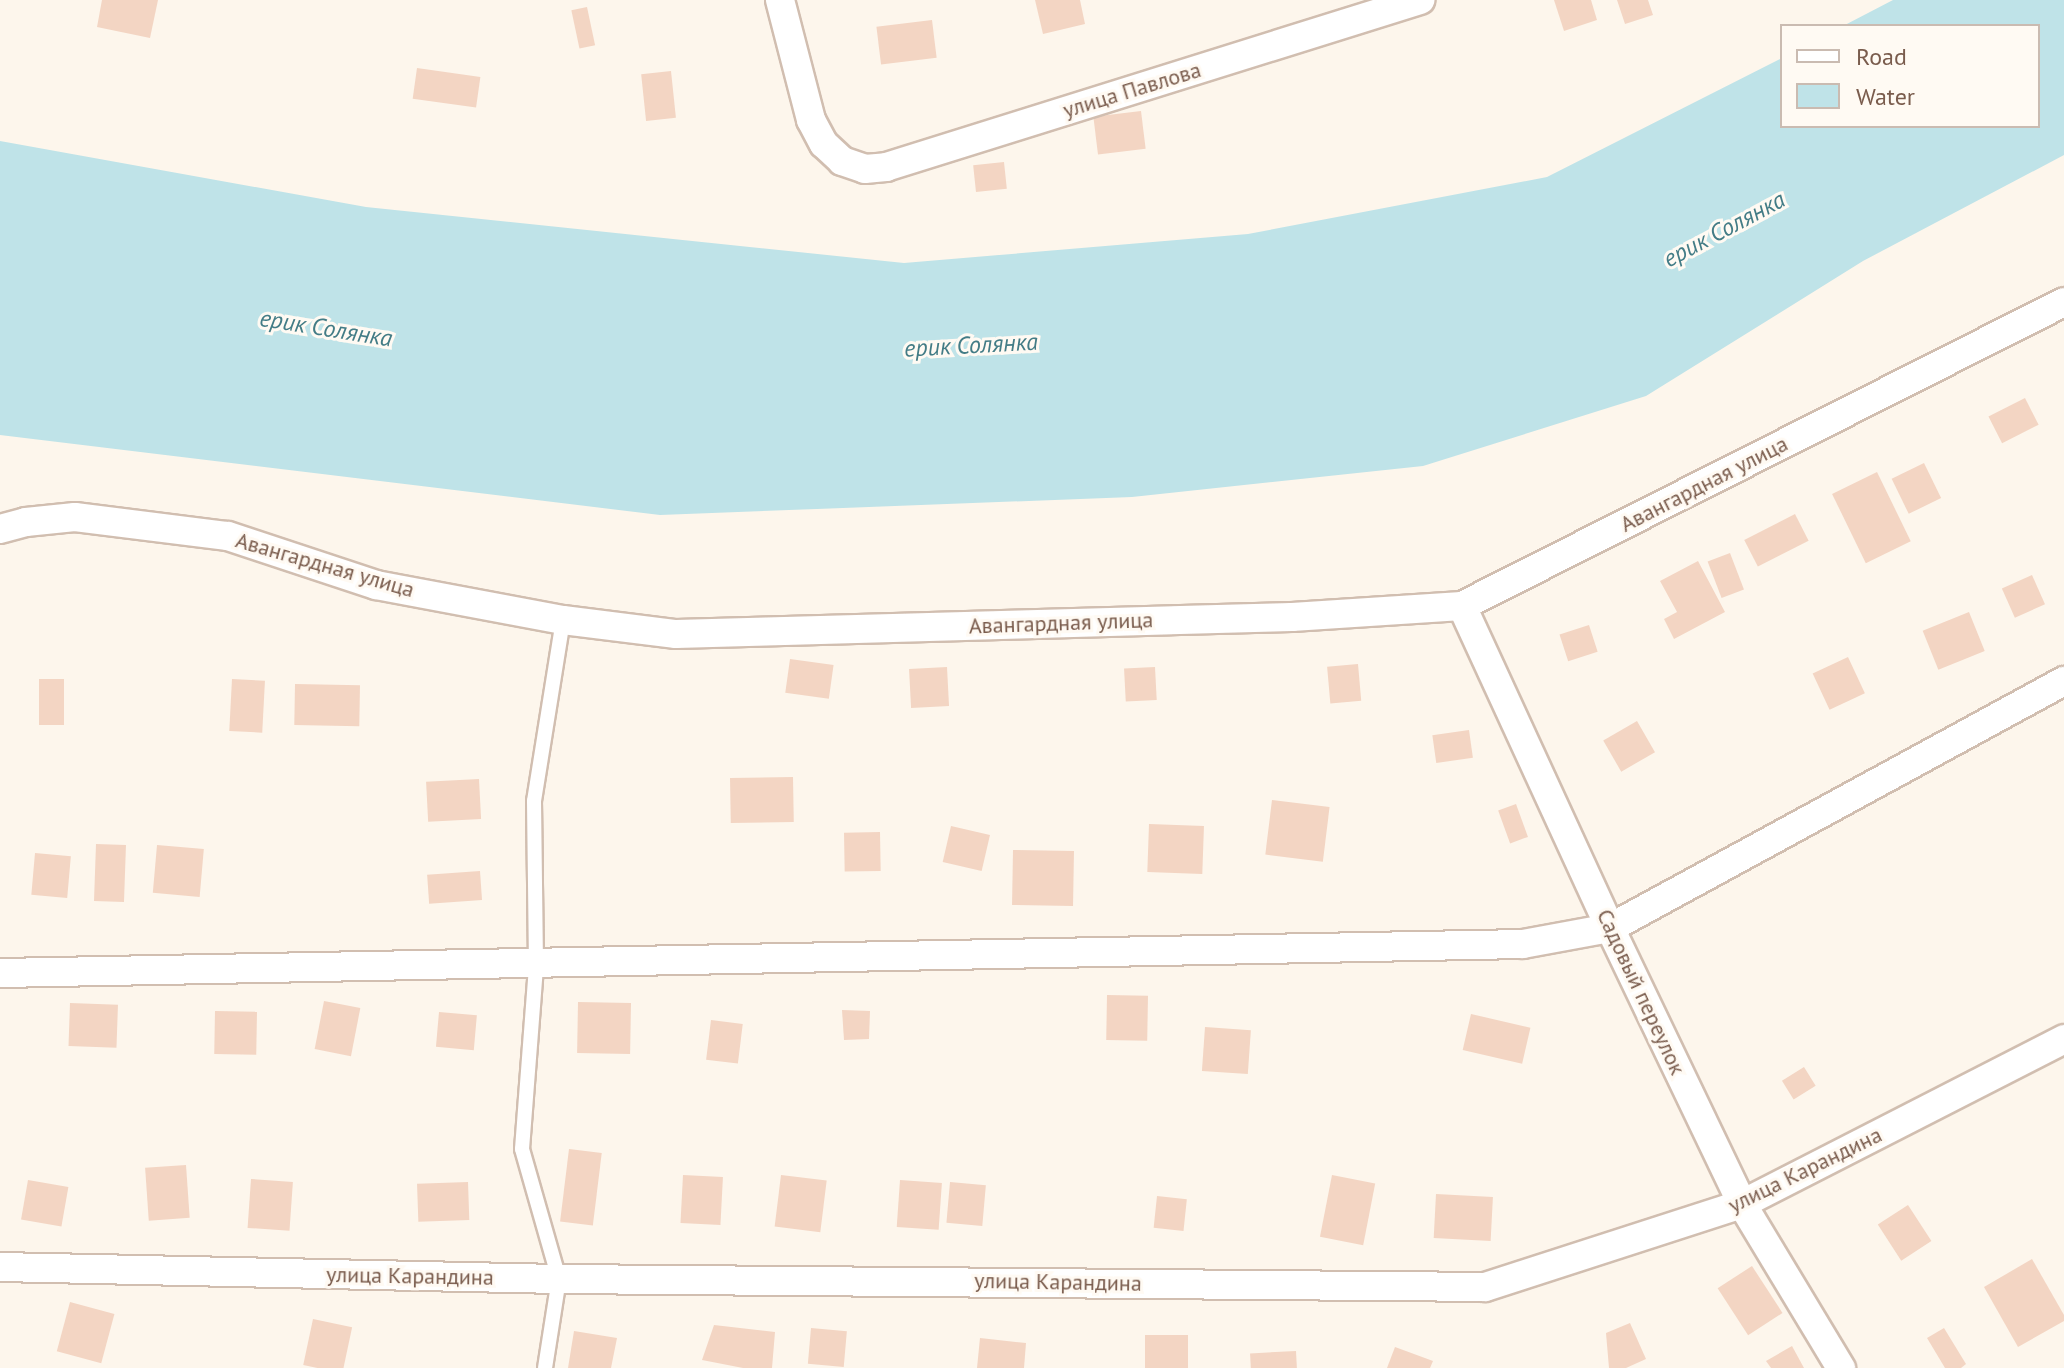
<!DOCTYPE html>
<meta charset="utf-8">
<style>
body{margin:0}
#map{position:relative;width:2064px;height:1368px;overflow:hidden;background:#fdf6ec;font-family:"PT Sans",sans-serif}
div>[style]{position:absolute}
.water>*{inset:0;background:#bfe3e8}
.building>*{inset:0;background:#f3d5c3;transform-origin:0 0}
.roads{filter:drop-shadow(2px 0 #d1beb0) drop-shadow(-2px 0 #d1beb0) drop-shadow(0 2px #d1beb0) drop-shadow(0 -2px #d1beb0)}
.service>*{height:14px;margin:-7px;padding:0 7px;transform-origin:7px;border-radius:7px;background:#fff}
.minor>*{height:28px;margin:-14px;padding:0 14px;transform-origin:14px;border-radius:14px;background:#fff}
span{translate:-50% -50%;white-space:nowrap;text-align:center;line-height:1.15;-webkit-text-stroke:6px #fffaf3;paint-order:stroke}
.street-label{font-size:22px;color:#7a5c4d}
.water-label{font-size:24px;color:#437c86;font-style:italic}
.legend{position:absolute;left:1780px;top:24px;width:260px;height:104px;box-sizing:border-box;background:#fffaf3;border:2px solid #cabbb1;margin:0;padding:10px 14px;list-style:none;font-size:24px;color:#7a5c4d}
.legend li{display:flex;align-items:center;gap:16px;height:40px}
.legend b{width:40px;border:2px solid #cabbb1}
</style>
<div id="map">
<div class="water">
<i style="clip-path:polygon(1893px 0,2064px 0,2064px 155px,1863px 261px,1646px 396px,1423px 466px,1132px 497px,660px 515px,0 435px,0 141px,366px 207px,904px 263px,1248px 234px,1547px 177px,1782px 58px,1782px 126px,2038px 126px,2038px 26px,1843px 26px)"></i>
</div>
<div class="building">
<i style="clip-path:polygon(102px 0,158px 0,150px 38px,97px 27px)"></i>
<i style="clip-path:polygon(1035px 0,1080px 0,1085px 24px,1043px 34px)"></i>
<i style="clip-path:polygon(1554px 0,1591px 0,1597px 20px,1564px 31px)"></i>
<i style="clip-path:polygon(1617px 0,1648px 0,1653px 15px,1625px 24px)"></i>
<i style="left:587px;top:7px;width:39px;height:16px;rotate:78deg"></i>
<i style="left:932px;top:20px;width:38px;height:56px;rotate:83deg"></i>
<i style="left:417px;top:68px;width:64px;height:31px;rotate:8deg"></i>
<i style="left:671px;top:71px;width:47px;height:30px;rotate:84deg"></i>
<i style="left:1141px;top:111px;width:38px;height:48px;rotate:83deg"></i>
<i style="left:1004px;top:162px;width:27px;height:31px;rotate:84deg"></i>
<i style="left:2025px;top:398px;width:30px;height:41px;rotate:63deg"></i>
<i style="left:1924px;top:463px;width:39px;height:36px;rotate:64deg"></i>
<i style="left:1877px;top:472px;width:77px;height:50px;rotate:64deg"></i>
<i style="left:1795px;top:514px;width:30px;height:57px;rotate:63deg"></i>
<i style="left:1730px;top:553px;width:39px;height:24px;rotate:69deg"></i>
<i style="clip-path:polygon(1698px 561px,1725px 612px,1674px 639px,1664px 619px,1677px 612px,1660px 581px)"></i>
<i style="left:2032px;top:575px;width:32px;height:33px;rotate:66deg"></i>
<i style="left:1969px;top:612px;width:42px;height:50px;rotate:68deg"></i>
<i style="left:1589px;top:625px;width:28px;height:31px;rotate:72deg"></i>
<i style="left:1848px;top:657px;width:40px;height:39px;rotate:65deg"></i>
<i style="left:790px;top:659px;width:44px;height:34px;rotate:8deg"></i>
<i style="left:1358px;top:664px;width:37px;height:31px;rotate:85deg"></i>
<i style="left:947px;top:667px;width:39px;height:38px;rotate:87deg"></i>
<i style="left:1155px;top:667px;width:33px;height:31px;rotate:87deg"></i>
<i style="left:39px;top:679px;width:25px;height:46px"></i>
<i style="left:232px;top:679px;width:33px;height:52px;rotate:3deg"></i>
<i style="left:295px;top:684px;width:65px;height:41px;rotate:1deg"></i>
<i style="left:1637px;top:721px;width:36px;height:39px;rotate:60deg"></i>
<i style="left:1469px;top:730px;width:28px;height:37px;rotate:82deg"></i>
<i style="left:793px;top:777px;width:45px;height:63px;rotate:89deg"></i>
<i style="left:479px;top:779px;width:40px;height:53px;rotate:87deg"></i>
<i style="left:1272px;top:800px;width:58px;height:55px;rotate:7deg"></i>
<i style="left:1516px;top:804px;width:35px;height:19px;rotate:70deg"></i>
<i style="left:1149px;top:824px;width:55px;height:48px;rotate:2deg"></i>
<i style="left:951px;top:826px;width:40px;height:37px;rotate:13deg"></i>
<i style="left:880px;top:832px;width:39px;height:36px;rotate:89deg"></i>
<i style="left:96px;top:844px;width:30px;height:57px;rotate:2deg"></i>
<i style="left:157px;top:845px;width:47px;height:48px;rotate:5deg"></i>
<i style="left:1013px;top:850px;width:61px;height:55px;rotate:1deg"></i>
<i style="left:35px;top:853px;width:36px;height:42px;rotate:5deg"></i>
<i style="left:480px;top:871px;width:29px;height:53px;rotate:86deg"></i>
<i style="left:1107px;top:995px;width:41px;height:45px;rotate:1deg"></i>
<i style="left:324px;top:1001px;width:37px;height:49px;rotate:11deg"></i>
<i style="left:578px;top:1002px;width:53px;height:51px;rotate:1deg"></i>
<i style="left:70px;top:1003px;width:48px;height:43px;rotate:2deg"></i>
<i style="clip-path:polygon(842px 1010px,870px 1011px,869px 1039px,844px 1040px)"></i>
<i style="left:215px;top:1011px;width:42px;height:43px;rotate:1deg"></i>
<i style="left:439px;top:1012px;width:38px;height:35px;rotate:5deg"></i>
<i style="left:1471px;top:1014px;width:61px;height:37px;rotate:13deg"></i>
<i style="left:711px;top:1020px;width:32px;height:40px;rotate:7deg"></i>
<i style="left:1205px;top:1027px;width:46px;height:44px;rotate:4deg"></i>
<i style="left:1804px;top:1067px;width:22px;height:26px;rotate:58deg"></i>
<i style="left:569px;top:1149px;width:33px;height:73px;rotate:7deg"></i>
<i style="left:186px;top:1165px;width:53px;height:41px;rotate:86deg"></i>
<i style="left:683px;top:1175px;width:40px;height:48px;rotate:3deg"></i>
<i style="left:781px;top:1175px;width:46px;height:52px;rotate:7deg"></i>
<i style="left:1332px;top:1175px;width:44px;height:63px;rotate:11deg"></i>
<i style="left:251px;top:1179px;width:42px;height:49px;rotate:4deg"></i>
<i style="left:28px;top:1180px;width:41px;height:40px;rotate:10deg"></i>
<i style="left:900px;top:1180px;width:42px;height:47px;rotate:4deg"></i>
<i style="left:468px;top:1182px;width:38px;height:51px;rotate:88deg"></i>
<i style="left:950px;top:1182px;width:36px;height:41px;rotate:5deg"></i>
<i style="left:1436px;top:1194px;width:57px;height:44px;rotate:3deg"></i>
<i style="left:1157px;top:1196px;width:30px;height:32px;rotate:6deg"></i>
<i style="left:1908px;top:1205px;width:43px;height:36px;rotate:57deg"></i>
<i style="clip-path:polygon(2032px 1259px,2064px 1315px,2064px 1321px,2018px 1347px,1984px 1287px)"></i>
<i style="left:1752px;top:1266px;width:56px;height:41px;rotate:57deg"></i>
<i style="left:70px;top:1302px;width:46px;height:51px;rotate:15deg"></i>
<i style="left:313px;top:1319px;width:40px;height:47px;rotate:12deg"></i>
<i style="clip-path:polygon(1630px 1323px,1646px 1359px,1626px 1368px,1609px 1368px,1606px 1333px)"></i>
<i style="clip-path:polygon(714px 1325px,775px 1332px,772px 1368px,743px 1368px,702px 1360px)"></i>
<i style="left:811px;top:1328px;width:36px;height:36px;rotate:5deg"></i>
<i style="clip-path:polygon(1944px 1328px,1966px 1364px,1961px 1368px,1945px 1368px,1927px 1338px)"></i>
<i style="clip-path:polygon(574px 1331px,617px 1338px,611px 1368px,568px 1368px)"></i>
<i style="left:1188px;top:1335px;width:33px;height:43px;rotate:90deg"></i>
<i style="clip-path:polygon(980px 1338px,1026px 1343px,1024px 1368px,977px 1368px)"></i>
<i style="clip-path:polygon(1792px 1346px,1804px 1368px,1771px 1368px,1766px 1361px)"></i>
<i style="clip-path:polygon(1395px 1347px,1433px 1361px,1430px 1368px,1387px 1368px)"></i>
<i style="left:1296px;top:1351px;width:17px;height:46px;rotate:87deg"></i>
</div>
<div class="roads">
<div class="service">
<i style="left:545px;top:1368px;width:90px;rotate:-81.1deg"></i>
<i style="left:559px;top:1279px;width:135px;rotate:-105.9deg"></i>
<i style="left:522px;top:1149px;width:185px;rotate:-85.6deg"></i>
<i style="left:536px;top:965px;width:164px;rotate:-90.7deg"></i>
<i style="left:534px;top:801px;width:183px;rotate:-80.9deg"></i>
</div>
<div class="minor">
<i style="left:780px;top:0;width:124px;rotate:75.5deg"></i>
<i style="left:811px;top:120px;width:27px;rotate:62deg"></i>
<i style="left:824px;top:144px;width:25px;rotate:43deg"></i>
<i style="left:842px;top:161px;width:24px;rotate:19deg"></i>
<i style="left:865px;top:169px;width:21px;rotate:-5deg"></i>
<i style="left:886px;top:167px;width:560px;rotate:-17.37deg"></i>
<i style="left:0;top:529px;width:27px;rotate:-15deg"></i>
<i style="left:26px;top:522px;width:49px;rotate:-5.8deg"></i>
<i style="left:75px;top:517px;width:154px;rotate:7.1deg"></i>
<i style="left:228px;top:536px;width:156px;rotate:18.3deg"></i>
<i style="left:376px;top:585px;width:190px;rotate:10.6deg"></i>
<i style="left:563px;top:620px;width:114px;rotate:7.1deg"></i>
<i style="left:676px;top:634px;width:616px;rotate:-1.58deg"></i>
<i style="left:1292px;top:617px;width:170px;rotate:-3.7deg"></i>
<i style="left:1462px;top:606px;width:674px;rotate:-26.79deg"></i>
<i style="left:1462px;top:606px;width:354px;rotate:65.3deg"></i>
<i style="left:1610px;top:928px;width:306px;rotate:64.4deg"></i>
<i style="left:1742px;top:1204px;width:192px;rotate:58.9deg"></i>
<i style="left:0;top:973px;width:1523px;rotate:-1.09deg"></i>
<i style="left:1523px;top:944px;width:88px;rotate:-10.4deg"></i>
<i style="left:1610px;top:928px;width:517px;rotate:-28.55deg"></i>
<i style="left:0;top:1267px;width:559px;rotate:1.23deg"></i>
<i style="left:559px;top:1279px;width:926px;rotate:0.49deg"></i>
<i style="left:1485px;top:1287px;width:270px;rotate:-17.9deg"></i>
<i style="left:1742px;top:1204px;width:362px;rotate:-27.1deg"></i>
</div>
</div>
<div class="street-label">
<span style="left:1132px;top:90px;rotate:-17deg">улица Павлова</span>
<span style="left:1704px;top:484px;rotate:-27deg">Авангардная улица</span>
<span style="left:325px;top:565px;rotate:16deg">Авангардная улица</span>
<span style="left:1061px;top:623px;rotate:-2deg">Авангардная улица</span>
<span style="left:1641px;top:992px;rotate:65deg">Садовый переулок</span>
<span style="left:1805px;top:1170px;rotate:-26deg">улица Карандина</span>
<span style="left:410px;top:1276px;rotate:1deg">улица Карандина</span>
<span style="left:1058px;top:1282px;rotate:1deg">улица Карандина</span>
</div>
<div class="water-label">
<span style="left:1724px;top:229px;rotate:-28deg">ерик Солянка</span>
<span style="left:326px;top:328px;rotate:9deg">ерик Солянка</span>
<span style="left:971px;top:345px;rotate:-3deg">ерик Солянка</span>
</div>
<ul class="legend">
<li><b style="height:10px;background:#fff"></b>Road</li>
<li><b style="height:22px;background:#bfe3e8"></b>Water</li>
</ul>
</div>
